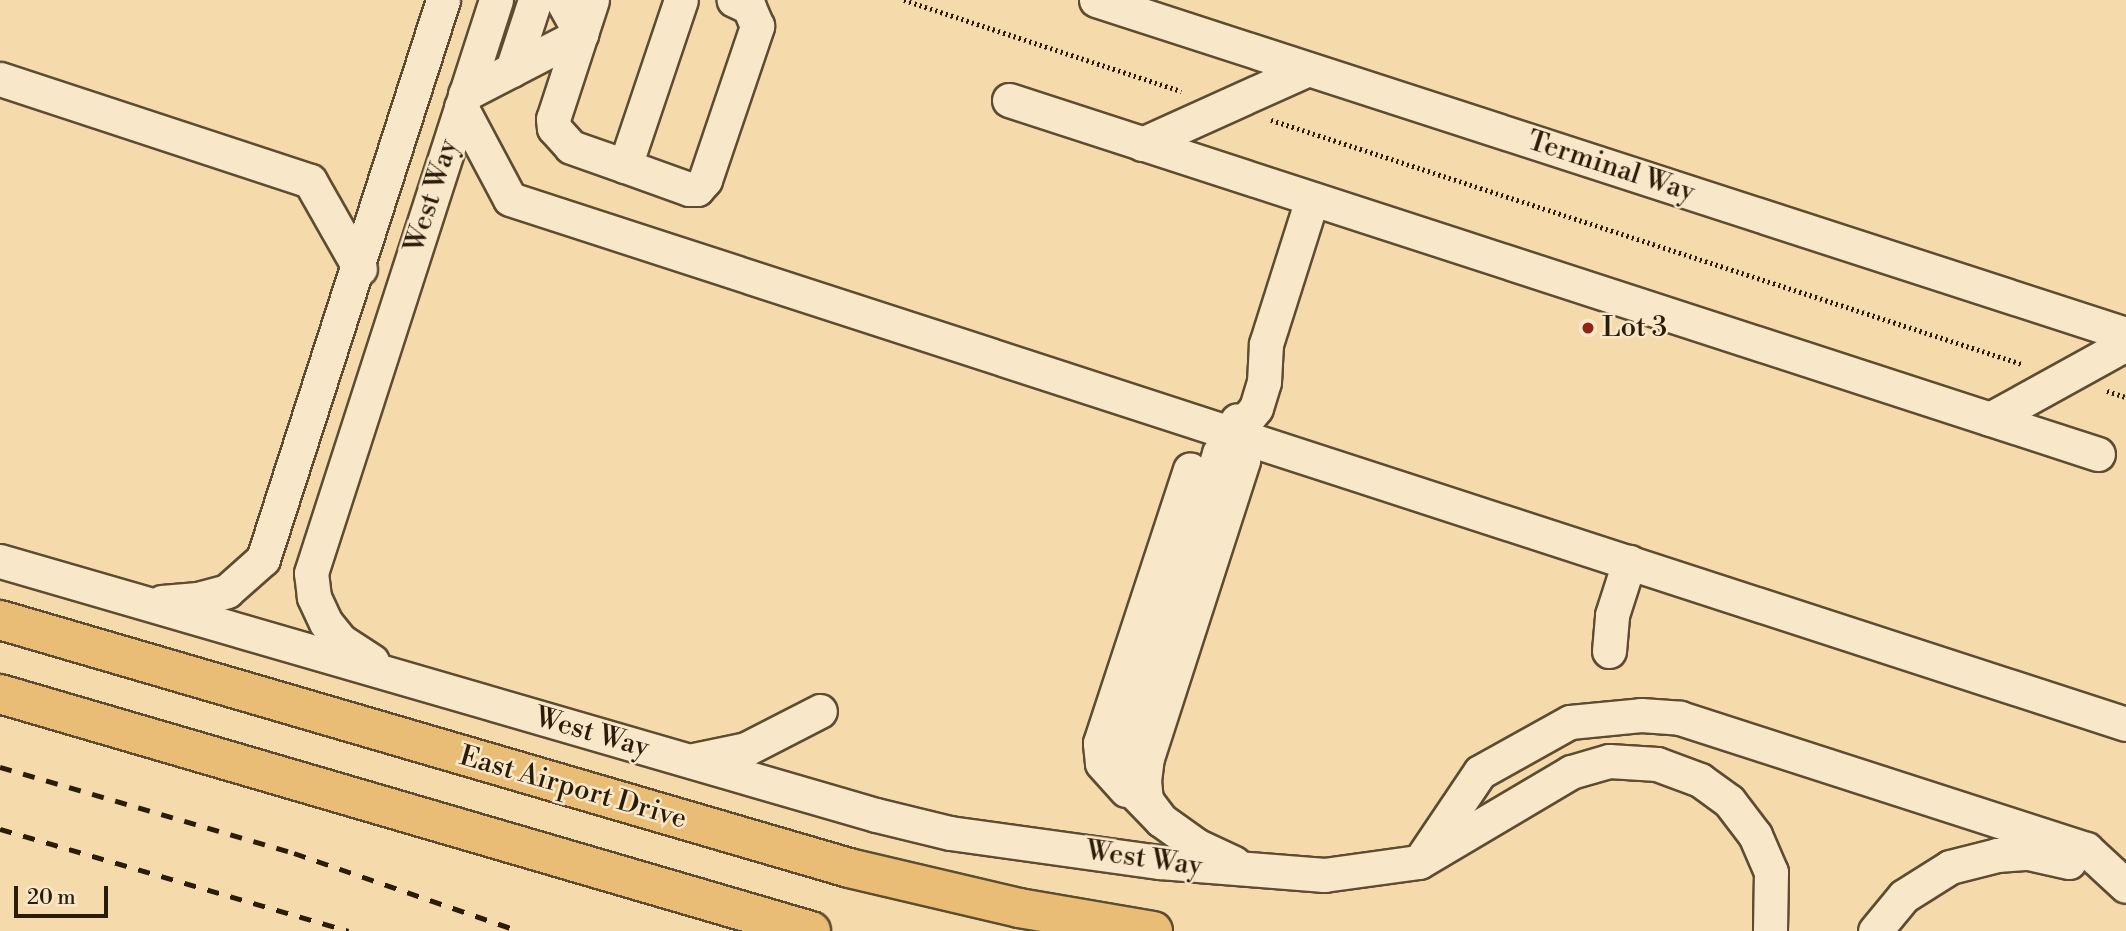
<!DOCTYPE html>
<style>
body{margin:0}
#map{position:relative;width:2126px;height:931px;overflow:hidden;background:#f5daac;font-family:"Libre Bodoni",serif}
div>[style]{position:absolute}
.path>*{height:4.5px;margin-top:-2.25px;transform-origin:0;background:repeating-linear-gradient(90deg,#2b1c09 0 2px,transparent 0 5.5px)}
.roads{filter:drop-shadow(2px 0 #5e4c32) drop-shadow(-2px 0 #5e4c32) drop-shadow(0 2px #5e4c32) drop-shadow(0 -2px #5e4c32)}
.minor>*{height:33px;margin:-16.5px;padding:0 16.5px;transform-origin:16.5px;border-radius:16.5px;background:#f8e7c9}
.major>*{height:38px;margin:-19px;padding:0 19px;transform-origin:19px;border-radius:19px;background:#eabd76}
.rail>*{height:5px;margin-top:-2.5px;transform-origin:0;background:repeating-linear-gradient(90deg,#2b1c09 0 12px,transparent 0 24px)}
.dots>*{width:19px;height:19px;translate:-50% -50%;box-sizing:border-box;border:4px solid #f8e7c9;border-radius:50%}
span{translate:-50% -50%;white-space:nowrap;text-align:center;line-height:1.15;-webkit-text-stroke:5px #f8e7c9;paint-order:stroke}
.street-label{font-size:28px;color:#2b1c09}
.poi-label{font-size:28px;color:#2b1c09}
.left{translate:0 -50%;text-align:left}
.scale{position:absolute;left:14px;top:886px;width:94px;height:32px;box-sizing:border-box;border:4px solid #2b1c09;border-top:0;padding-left:9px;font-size:21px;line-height:24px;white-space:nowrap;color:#2b1c09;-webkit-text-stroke:5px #f8e7c9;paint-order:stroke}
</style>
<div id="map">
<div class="path">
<i style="left:904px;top:0;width:292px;rotate:18.2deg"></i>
<i style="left:1271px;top:120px;width:790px;rotate:18deg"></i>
<i style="left:2107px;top:391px;width:20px;rotate:18deg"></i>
</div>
<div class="roads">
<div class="minor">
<i style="left:562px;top:0;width:39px;rotate:61deg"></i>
<i style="left:592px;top:0;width:125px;rotate:108.1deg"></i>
<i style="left:553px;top:119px;width:9px;rotate:84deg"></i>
<i style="left:554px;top:128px;width:25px;rotate:48deg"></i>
<i style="left:571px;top:147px;width:57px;rotate:19.4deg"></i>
<i style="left:625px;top:166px;width:175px;rotate:-71.4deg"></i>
<i style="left:1096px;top:0;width:1083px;rotate:17.97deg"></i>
<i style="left:512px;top:70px;width:74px;rotate:-71.8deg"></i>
<i style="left:0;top:79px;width:326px;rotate:18.2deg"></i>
<i style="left:310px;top:181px;width:101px;rotate:60.4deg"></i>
<i style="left:465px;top:94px;width:131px;rotate:-27.3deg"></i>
<i style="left:1009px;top:100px;width:1145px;rotate:18.01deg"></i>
<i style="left:461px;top:107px;width:104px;rotate:62deg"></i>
<i style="left:510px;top:199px;width:1699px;rotate:18deg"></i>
<i style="left:1142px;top:144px;width:182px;rotate:-24.3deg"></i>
<i style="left:625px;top:166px;width:68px;rotate:19.8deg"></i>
<i style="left:689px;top:189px;width:8px"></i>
<i style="left:697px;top:189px;width:12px;rotate:-48deg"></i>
<i style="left:705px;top:180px;width:163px;rotate:-71.3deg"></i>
<i style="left:757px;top:26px;width:21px;rotate:-113deg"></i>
<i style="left:749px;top:7px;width:17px;rotate:-155deg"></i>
<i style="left:1990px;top:419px;width:155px;rotate:-28.9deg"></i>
<i style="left:0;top:561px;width:912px;rotate:16.17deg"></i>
<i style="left:876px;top:815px;width:76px;rotate:13.7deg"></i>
<i style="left:950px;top:833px;width:212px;rotate:7.9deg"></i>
<i style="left:1160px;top:862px;width:165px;rotate:4.5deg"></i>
<i style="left:1324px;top:875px;width:96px;rotate:-7.8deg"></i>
<i style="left:1419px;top:862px;width:177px;rotate:-30.6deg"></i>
<i style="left:1571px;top:772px;width:40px;rotate:-16deg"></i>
<i style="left:1609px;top:761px;width:48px;rotate:3.6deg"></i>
<i style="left:1657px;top:764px;width:46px;rotate:20.4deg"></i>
<i style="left:1700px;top:780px;width:36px;rotate:36deg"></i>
<i style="left:1729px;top:801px;width:43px;rotate:52.6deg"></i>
<i style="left:1755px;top:835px;width:40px;rotate:66.6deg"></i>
<i style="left:1771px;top:872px;width:59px;rotate:91deg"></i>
<i style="left:162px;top:602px;width:36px;rotate:-5deg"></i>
<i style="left:198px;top:599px;width:30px;rotate:-15deg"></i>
<i style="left:227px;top:591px;width:48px;rotate:-41.6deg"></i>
<i style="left:263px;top:559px;width:587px;rotate:-72.15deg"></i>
<i style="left:1609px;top:651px;width:36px;rotate:-85deg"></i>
<i style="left:1612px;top:615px;width:56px;rotate:-72.2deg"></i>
<i style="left:372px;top:661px;width:38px;rotate:-147deg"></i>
<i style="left:340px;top:640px;width:22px;rotate:-129deg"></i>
<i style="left:326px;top:623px;width:29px;rotate:-115deg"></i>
<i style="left:314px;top:597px;width:24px;rotate:-97deg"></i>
<i style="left:311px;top:573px;width:602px;rotate:-72.11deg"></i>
<i style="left:694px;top:760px;width:53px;rotate:-11.9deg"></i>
<i style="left:746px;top:749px;width:83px;rotate:-27.2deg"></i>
<i style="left:1126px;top:790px;width:36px;rotate:-132deg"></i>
<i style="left:1102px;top:763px;width:20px;rotate:-96deg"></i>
<i style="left:1100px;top:743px;width:288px;rotate:-71.8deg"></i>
<i style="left:1161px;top:820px;width:52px;rotate:-134.2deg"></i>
<i style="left:1125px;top:783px;width:38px;rotate:-88deg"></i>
<i style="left:1126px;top:745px;width:306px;rotate:-72.3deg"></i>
<i style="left:1219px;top:453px;width:58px;rotate:-50.6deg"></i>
<i style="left:1256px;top:408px;width:27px;rotate:-73deg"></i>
<i style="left:1264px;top:382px;width:38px;rotate:-87deg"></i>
<i style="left:1266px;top:344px;width:152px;rotate:-72.4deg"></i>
<i style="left:1424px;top:855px;width:100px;rotate:-56deg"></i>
<i style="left:1480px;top:772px;width:103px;rotate:-29.1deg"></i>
<i style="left:1570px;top:722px;width:71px;rotate:-5.6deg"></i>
<i style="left:1641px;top:715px;width:39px;rotate:4deg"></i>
<i style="left:1680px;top:718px;width:427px;rotate:17.9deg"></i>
<i style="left:2086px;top:849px;width:54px;rotate:42.8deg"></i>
<i style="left:1234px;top:863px;width:42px;rotate:-154.7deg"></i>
<i style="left:1196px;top:845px;width:43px;rotate:-144.5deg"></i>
<i style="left:1161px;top:820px;width:25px;rotate:-127deg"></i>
<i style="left:1146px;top:800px;width:19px;rotate:-96deg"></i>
<i style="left:1144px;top:781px;width:23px;rotate:-83deg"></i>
<i style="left:1147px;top:758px;width:313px;rotate:-72.1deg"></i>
<i style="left:1243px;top:460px;width:40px;rotate:-98.5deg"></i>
<i style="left:1875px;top:931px;width:45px;rotate:-50.4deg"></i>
<i style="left:1904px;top:896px;width:54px;rotate:-32.2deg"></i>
<i style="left:1950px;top:867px;width:49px;rotate:-14.3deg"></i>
<i style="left:1997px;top:855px;width:31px;rotate:-4deg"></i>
<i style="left:2028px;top:853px;width:42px;rotate:12.4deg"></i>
</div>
<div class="major">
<i style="left:0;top:620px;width:884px;rotate:16.28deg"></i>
<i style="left:849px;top:868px;width:175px;rotate:13.2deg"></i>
<i style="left:1019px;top:908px;width:136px;rotate:9.7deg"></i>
<i style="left:0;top:694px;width:845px;rotate:16.29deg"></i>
</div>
</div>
<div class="rail">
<i style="left:0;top:767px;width:306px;rotate:16.3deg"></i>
<i style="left:294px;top:853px;width:238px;rotate:19.1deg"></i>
<i style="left:0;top:829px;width:363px;rotate:16.3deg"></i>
</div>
<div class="dots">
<i style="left:1588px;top:328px;background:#8f2418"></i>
</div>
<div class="street-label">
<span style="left:1611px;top:167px;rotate:18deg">Terminal Way</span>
<span style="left:432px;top:196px;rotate:-72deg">West Way</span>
<span style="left:592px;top:733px;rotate:16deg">West Way</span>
<span style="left:573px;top:788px;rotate:16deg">East Airport Drive</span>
<span style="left:1144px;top:859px;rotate:8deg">West Way</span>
</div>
<div class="poi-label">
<span class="left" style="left:1602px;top:328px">Lot 3</span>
</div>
<div class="scale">20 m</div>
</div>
